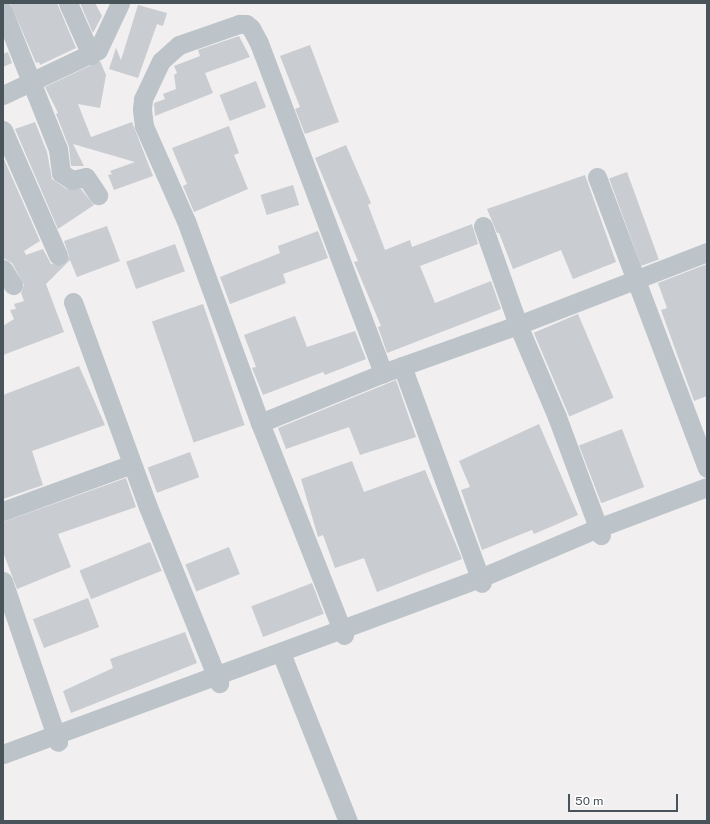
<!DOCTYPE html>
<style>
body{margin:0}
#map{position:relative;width:710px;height:824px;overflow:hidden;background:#f1efef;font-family:"Public Sans",sans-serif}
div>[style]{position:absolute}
.building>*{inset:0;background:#c9ccd1;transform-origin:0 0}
.minor>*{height:19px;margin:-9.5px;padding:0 9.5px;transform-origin:9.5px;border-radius:9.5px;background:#bcc4ca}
span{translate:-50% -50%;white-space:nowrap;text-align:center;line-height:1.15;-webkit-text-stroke:3px #fff;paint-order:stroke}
.frame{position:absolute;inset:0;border:4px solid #49535a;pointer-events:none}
.scale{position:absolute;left:568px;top:794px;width:110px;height:18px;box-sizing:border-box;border:2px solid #49535a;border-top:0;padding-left:5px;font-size:12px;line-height:14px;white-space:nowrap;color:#49535a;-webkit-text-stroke:3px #fff;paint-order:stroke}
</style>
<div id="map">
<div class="building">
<i style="clip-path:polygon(10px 3px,57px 3px,76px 48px,40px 65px,39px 62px,36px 63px)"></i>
<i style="clip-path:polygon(80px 3px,95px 3px,102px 16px,93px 33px)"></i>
<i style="clip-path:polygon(138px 5px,167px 13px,163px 26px,157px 24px,138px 78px,109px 69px,116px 48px,121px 60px)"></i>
<i style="clip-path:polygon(239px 36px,250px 57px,205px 73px,213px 93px,155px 116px,154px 103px,165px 99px,163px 94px,176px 89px,174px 75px,177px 73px,174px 66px,200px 56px,198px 50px)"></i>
<i style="clip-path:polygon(310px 45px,339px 122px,305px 134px,295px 109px,300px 107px,280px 56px)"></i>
<i style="clip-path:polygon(8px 52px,12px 63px,3px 67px,3px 54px)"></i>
<i style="clip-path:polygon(100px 61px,106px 75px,100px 108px,78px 104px,91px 137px,132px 122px,153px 176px,114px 190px,108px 175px,112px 174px,110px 171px,135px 162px,73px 144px,84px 166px,71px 166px,69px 147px,56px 114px,58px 113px,45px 87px)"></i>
<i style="left:256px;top:81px;width:28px;height:39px;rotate:69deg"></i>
<i style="clip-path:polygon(35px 122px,47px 152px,52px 179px,67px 189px,81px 189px,94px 205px,58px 229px,15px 129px)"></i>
<i style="clip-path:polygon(229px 126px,239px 153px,234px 155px,248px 189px,194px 212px,183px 186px,187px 184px,172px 148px)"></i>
<i style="clip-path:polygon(346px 145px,371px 203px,368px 205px,385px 250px,410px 240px,412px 247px,472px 224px,478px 244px,420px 266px,435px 303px,491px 281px,501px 309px,387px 353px,378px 327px,381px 326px,354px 262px,358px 261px,315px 158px)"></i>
<i style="clip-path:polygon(3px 157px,40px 241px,24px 251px,26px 255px,43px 249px,51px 264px,62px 265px,69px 256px,64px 241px,107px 226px,120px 261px,77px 277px,70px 260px,46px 284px,64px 332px,3px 355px,3px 326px,14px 319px,10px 310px,16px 309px,14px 304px,24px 301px,21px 293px,24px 285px,12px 263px,3px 258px)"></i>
<i style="left:627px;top:172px;width:93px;height:19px;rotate:70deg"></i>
<i style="clip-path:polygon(585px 175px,616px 262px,573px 279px,561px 250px,513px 269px,499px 233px,497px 233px,487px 209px)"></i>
<i style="left:293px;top:185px;width:21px;height:34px;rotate:73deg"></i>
<i style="clip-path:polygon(318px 231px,328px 258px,283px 274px,286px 283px,230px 304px,220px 277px,280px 253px,278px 246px)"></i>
<i style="left:175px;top:244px;width:29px;height:52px;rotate:70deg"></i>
<i style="clip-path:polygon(707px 264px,707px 396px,694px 401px,661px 310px,667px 308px,658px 283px)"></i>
<i style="left:203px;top:304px;width:128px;height:54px;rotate:71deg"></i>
<i style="left:578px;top:314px;width:91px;height:48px;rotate:67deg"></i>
<i style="clip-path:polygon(295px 316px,307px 347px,355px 331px,366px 359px,325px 375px,323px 372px,263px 395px,252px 368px,256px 367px,244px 335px)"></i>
<i style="clip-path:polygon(79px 366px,105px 425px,32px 451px,43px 485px,3px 499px,3px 395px)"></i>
<i style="clip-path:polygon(396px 380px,416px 437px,360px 455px,349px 427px,286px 449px,278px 428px)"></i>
<i style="clip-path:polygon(539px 424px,578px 515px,534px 534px,532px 530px,482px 550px,461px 490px,470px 487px,459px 461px)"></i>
<i style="left:622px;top:429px;width:62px;height:46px;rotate:69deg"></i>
<i style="left:190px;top:452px;width:27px;height:45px;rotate:70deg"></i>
<i style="clip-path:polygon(352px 461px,364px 492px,425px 470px,462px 559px,377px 592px,364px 558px,335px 568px,323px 535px,318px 537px,301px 479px)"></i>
<i style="clip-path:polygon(126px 478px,136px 507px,58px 534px,71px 567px,17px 589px,3px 552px,3px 522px)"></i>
<i style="left:150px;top:542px;width:31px;height:76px;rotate:68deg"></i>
<i style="left:229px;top:547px;width:29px;height:47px;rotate:68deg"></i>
<i style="left:312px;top:583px;width:33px;height:65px;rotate:69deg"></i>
<i style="left:88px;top:598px;width:31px;height:59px;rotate:69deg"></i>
<i style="clip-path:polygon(185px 632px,197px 663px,71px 713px,63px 691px,113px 668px,110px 659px)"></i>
</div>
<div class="minor">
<i style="left:68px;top:3px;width:57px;rotate:66.1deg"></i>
<i style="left:3px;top:11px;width:149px;rotate:68.3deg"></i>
<i style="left:58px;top:149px;width:24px;rotate:83deg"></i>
<i style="left:61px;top:173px;width:13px;rotate:32deg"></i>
<i style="left:72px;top:180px;width:14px;rotate:-12deg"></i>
<i style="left:86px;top:177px;width:22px;rotate:56deg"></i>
<i style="left:3px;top:95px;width:105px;rotate:-25.3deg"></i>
<i style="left:98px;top:50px;width:52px;rotate:-64.9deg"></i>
<i style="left:3px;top:130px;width:137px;rotate:66.3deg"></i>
<i style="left:597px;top:177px;width:311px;rotate:69.3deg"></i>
<i style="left:483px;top:226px;width:105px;rotate:70.5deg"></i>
<i style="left:518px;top:325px;width:203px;rotate:-21.1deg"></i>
<i style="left:3px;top:269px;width:19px;rotate:58deg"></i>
<i style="left:73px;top:302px;width:218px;rotate:69.9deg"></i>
<i style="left:148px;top:507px;width:190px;rotate:68deg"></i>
<i style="left:402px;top:366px;width:231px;rotate:69.8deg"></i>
<i style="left:260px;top:423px;width:133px;rotate:-22.1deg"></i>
<i style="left:3px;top:511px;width:137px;rotate:-20deg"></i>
<i style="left:3px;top:581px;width:170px;rotate:71.1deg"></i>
<i style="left:344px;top:635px;width:228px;rotate:-111.6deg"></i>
<i style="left:260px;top:423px;width:215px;rotate:-110.1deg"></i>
<i style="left:186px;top:221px;width:104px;rotate:-113.9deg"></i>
<i style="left:144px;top:126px;width:17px;rotate:-97deg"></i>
<i style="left:142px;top:109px;width:10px;rotate:-84deg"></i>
<i style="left:143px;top:99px;width:42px;rotate:-64.7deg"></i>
<i style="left:161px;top:61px;width:24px;rotate:-42deg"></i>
<i style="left:179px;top:45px;width:64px;rotate:-19.3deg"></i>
<i style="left:239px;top:24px;width:7px"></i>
<i style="left:246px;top:24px;width:6px;rotate:39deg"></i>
<i style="left:251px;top:28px;width:17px;rotate:62deg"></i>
<i style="left:259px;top:43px;width:353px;rotate:69.4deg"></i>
<i style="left:383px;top:373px;width:143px;rotate:-19.6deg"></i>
<i style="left:518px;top:325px;width:100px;rotate:67deg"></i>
<i style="left:557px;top:417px;width:126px;rotate:69.6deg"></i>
<i style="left:283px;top:658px;width:175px;rotate:68.3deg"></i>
<i style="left:3px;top:754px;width:508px;rotate:-20.25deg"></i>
<i style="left:480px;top:578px;width:128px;rotate:-23deg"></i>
<i style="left:598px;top:528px;width:116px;rotate:-20.6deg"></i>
</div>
<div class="frame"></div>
<div class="scale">50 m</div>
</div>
